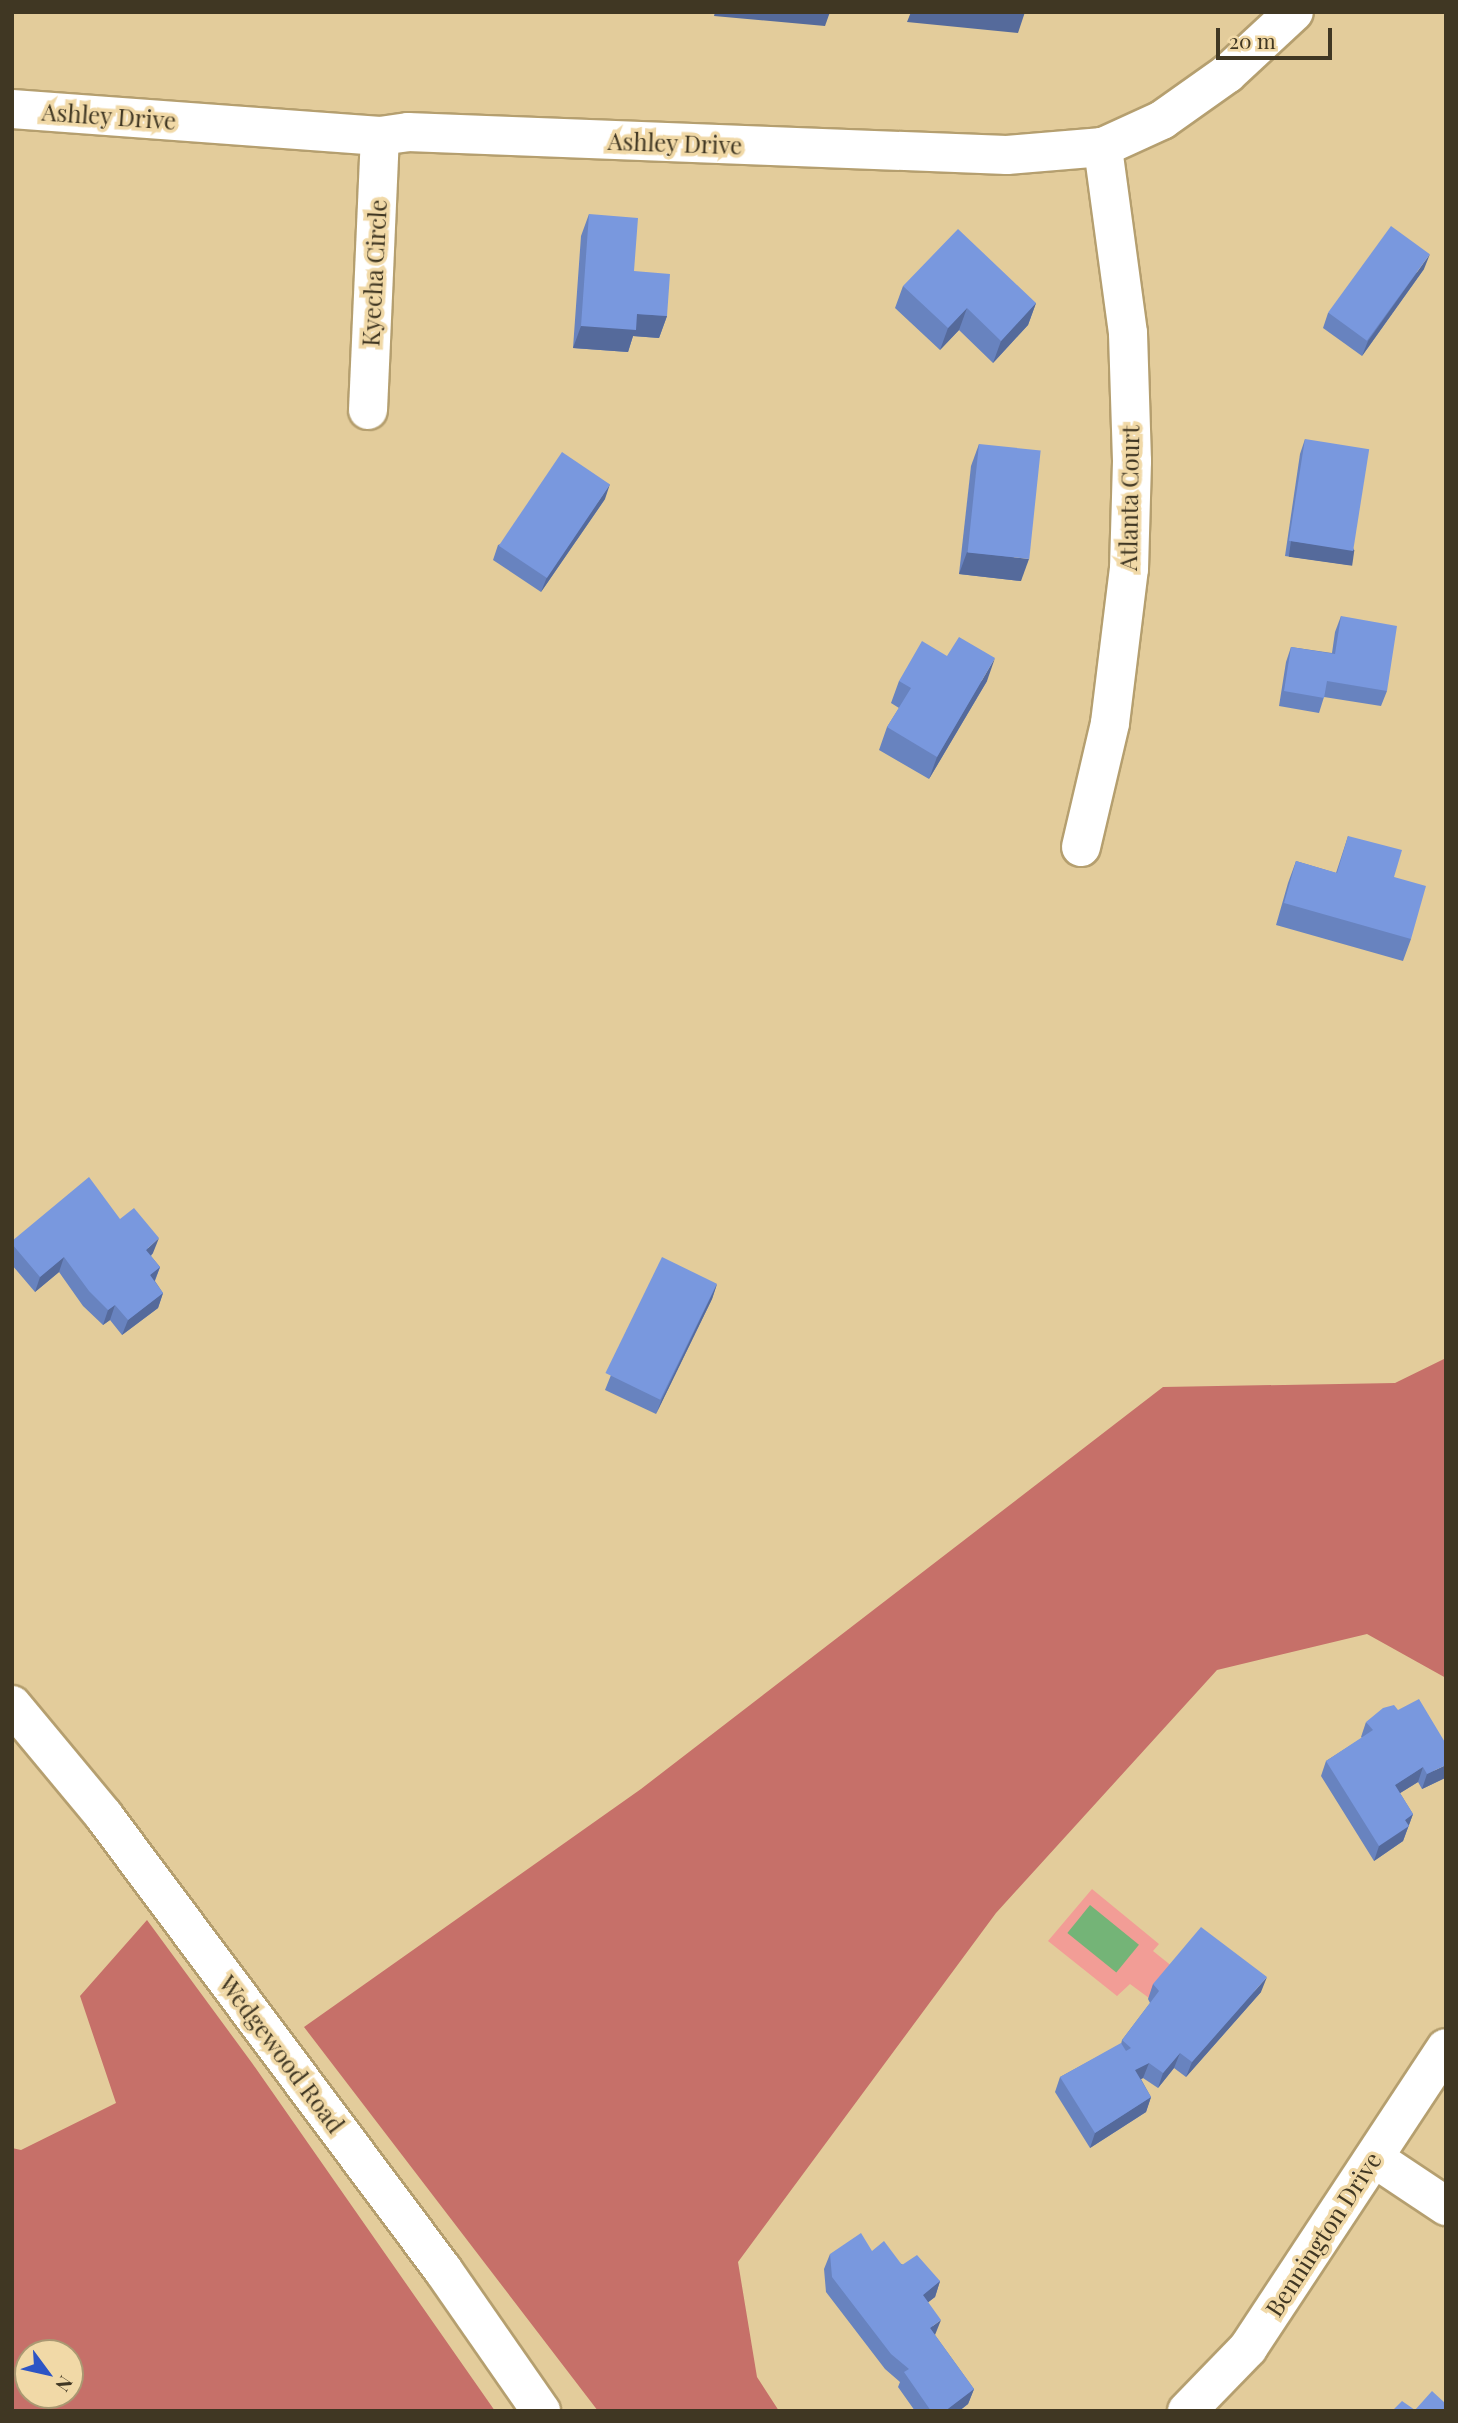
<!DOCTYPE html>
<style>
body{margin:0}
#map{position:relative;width:1458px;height:2423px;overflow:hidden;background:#e3cc9b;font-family:"Playfair Display",serif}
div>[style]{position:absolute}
.green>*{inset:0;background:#f29d96}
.forest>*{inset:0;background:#c67069}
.water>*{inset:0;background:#74b477;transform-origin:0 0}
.roads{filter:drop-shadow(2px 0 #b59f6f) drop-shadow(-2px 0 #b59f6f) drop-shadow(0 2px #b59f6f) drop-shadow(0 -2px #b59f6f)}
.minor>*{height:38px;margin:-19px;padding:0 19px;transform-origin:19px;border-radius:19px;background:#fff}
.tertiary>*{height:38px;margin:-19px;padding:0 19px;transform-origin:19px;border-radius:19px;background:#fff}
.wall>*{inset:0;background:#6883bf}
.shaded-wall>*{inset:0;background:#556a9b;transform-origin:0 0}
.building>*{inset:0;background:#7998de;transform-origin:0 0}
span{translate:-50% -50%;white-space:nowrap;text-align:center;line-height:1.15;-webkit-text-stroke:7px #f1d9a7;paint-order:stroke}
.street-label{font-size:24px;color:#403723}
.frame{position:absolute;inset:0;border:14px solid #403723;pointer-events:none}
.north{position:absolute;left:14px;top:2339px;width:70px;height:70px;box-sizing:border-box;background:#f1d9a7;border:2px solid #aa9872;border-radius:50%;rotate:123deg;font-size:19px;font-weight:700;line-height:28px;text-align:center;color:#403723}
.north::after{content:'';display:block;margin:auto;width:24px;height:32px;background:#2d55c5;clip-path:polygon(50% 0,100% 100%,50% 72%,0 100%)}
.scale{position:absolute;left:1216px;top:28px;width:116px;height:32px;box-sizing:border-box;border:4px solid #403723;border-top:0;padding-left:9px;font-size:21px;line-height:24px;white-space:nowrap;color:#403723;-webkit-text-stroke:5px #f1d9a7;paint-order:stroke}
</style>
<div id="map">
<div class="green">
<i style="clip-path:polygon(1092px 1889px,1159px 1944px,1153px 1951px,1173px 1967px,1149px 1998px,1130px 1984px,1117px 1996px,1048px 1941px)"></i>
</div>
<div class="forest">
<i style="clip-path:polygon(1446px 1358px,1446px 1678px,1367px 1634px,1217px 1670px,996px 1913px,738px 2262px,757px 2377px,779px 2411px,598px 2411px,304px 2027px,641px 1789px,1163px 1387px,1395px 1383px)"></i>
<i style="clip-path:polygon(evenodd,147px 1920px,252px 2063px,495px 2411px,12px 2411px,12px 2148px,21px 2150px,116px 2103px,80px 1996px,147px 1920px,28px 2353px,70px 2353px,70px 2395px,28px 2395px,28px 2353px)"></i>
</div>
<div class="water">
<i style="left:1090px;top:1905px;width:63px;height:36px;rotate:39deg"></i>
</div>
<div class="roads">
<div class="minor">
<i style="left:12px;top:109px;width:369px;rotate:4.2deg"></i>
<i style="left:380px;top:136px;width:28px;rotate:-8deg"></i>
<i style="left:408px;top:132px;width:599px;rotate:2.2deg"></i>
<i style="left:1007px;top:155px;width:96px;rotate:-4.8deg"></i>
<i style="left:1103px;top:147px;width:65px;rotate:-24.6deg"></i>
<i style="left:1162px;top:120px;width:80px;rotate:-35.3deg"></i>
<i style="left:1227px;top:74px;width:91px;rotate:-42.8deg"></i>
<i style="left:368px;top:410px;width:274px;rotate:-87.5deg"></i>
<i style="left:1081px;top:847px;width:127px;rotate:-76.8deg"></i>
<i style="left:1110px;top:723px;width:155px;rotate:-83deg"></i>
<i style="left:1129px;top:569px;width:108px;rotate:-88.4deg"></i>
<i style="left:1132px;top:461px;width:128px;rotate:-91.8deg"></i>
<i style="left:1128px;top:333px;width:188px;rotate:-97.7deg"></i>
<i style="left:1374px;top:2158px;width:87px;rotate:33.7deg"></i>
<i style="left:1187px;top:2411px;width:88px;rotate:-45.9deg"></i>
<i style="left:1248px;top:2348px;width:359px;rotate:-56.6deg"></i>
</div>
<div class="tertiary">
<i style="left:12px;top:1705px;width:144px;rotate:50.3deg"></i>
<i style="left:104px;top:1816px;width:567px;rotate:53.25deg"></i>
<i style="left:443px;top:2270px;width:172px;rotate:55.2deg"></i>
</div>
</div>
<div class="wall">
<i style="clip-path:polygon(589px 214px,634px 271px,667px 316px,659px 338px,633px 336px,628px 352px,573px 348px,581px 236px)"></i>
<i style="clip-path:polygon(1424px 269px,1362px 356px,1323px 328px,1328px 313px)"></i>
<i style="clip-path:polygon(903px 286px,1036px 303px,1028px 325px,993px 363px,959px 330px,940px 350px,895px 308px)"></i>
<i style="clip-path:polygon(1305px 439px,1354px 550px,1349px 565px,1285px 556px,1300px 454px)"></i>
<i style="clip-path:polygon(979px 444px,1021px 581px,959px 574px,971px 466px)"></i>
<i style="clip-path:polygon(605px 499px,541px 592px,493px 560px,498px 545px)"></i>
<i style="clip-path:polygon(1341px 616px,1387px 691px,1381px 706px,1324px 697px,1319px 713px,1279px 706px,1286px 662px,1291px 647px,1332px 653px,1335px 632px)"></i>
<i style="clip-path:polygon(899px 681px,987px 681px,929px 779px,879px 750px,887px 727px,899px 708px,891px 703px)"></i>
<i style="clip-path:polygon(1348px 836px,1394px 877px,1411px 939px,1403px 961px,1276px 925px,1288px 883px,1296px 861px,1336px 873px)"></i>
<i style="clip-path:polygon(120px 1219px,153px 1253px,151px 1256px,160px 1267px,155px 1281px,163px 1293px,158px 1308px,122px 1335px,110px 1320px,103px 1325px,83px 1306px,59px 1272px,35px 1292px,12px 1265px,12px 1241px)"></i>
<i style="clip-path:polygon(717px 1284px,712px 1299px,656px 1414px,605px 1390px,611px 1375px)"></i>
<i style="clip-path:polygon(1366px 1722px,1445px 1778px,1422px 1789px,1418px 1782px,1400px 1793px,1413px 1814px,1403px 1841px,1374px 1861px,1321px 1776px,1326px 1761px,1362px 1738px,1361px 1737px)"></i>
<i style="clip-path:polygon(1153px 1984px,1261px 1992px,1186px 2077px,1174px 2068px,1158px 2088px,1143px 2078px,1141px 2079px,1151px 2097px,1146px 2112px,1090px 2148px,1055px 2092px,1060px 2077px,1121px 2044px,1122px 2040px,1150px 2003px,1148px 1999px)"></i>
<i style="clip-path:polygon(872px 2251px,940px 2281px,935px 2297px,928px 2302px,935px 2335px,974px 2389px,968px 2404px,959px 2411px,915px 2411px,898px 2387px,900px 2382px,885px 2369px,826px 2292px,824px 2269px,830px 2254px)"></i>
</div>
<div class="shaded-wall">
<i style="clip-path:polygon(715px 12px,830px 12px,825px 26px,714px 16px)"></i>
<i style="clip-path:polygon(911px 12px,1025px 12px,1018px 33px,907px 22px)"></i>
<i style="clip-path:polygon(1430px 254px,1424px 269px,1362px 356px,1368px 341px)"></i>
<i style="clip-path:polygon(1036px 303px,1028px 325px,993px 363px,1001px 341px)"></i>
<i style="clip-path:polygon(967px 308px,959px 330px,940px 350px,948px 328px)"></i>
<i style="clip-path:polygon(637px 314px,667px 316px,659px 338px,633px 336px,628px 352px,573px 348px,581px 326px)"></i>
<i style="clip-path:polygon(610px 484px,605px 499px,541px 592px,547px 577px)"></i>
<i style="left:1291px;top:541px;width:64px;height:16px;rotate:8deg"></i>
<i style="clip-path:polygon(967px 552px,1029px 559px,1021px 581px,959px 574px)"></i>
<i style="clip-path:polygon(995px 658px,987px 681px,929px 779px,937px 757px)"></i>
<i style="clip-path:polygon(159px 1238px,153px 1253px,140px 1265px,146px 1250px)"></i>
<i style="clip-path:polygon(64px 1257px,59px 1272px,35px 1292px,40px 1277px)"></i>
<i style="clip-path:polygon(160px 1267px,154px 1282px,150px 1275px)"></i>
<i style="clip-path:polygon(717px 1284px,712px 1299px,656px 1414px,662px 1399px)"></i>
<i style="clip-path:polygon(163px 1293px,158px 1308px,122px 1335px,128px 1320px)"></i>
<i style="clip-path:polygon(115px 1305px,110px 1320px,103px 1325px,108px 1310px)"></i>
<i style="clip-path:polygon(1446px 1765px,1446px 1775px,1445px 1778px,1422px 1789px,1427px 1774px)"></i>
<i style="clip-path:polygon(1423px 1767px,1418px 1782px,1389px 1800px,1395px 1785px)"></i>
<i style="clip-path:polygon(1413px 1814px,1403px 1841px,1374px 1861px,1379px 1846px,1405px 1820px)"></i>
<i style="clip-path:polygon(1267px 1977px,1261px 1992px,1186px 2077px,1192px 2062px)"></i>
<i style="clip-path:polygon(1180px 2053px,1174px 2068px,1158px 2088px,1163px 2073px)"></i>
<i style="clip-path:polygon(1149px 2063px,1143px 2078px,1130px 2085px,1135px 2070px)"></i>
<i style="clip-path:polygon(1151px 2097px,1146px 2112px,1090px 2148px,1095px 2133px)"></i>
<i style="clip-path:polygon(940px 2281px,935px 2297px,917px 2311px,923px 2295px)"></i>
<i style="clip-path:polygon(941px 2320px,935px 2335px,930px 2328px)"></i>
<i style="clip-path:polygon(974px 2389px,968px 2404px,959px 2411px,945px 2411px)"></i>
</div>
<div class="building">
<i style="clip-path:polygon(589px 214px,638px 218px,634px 271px,670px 274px,667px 316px,637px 314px,636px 330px,581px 326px)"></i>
<i style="left:1391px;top:226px;width:48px;height:107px;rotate:36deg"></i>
<i style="clip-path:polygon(958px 229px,1036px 303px,1001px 341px,967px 308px,948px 328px,903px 286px)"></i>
<i style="left:1305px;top:439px;width:65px;height:103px;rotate:9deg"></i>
<i style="left:979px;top:444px;width:62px;height:109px;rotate:6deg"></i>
<i style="left:562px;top:452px;width:58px;height:113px;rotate:34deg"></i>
<i style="clip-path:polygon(1341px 616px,1397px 626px,1387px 691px,1327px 681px,1324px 698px,1284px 691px,1291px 647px,1335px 654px)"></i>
<i style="clip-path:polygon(959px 637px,995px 658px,937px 757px,887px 727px,911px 688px,899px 681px,922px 641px,947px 656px)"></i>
<i style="clip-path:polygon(1348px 836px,1402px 850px,1394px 877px,1426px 886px,1411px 939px,1284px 903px,1296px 861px,1337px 873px)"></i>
<i style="clip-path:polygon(89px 1177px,120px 1219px,134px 1208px,159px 1238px,146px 1250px,160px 1267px,150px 1275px,163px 1293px,128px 1320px,115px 1305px,108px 1310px,89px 1291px,64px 1257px,40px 1277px,12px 1244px,12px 1241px)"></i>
<i style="left:662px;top:1257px;width:61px;height:129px;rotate:26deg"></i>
<i style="clip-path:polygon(1419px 1699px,1446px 1744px,1446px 1765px,1427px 1774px,1423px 1767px,1395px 1785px,1413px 1814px,1405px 1820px,1409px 1826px,1379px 1846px,1326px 1761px,1373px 1730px,1366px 1722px,1383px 1708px,1394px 1705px,1398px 1710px)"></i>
<i style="clip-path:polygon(1201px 1927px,1267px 1977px,1192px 2062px,1180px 2053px,1163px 2073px,1149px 2063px,1135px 2070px,1151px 2097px,1095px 2133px,1060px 2077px,1121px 2043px,1126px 2051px,1131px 2048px,1122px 2040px,1159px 1991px,1153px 1984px)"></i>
<i style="clip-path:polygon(861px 2233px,872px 2251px,884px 2241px,902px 2265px,917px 2255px,940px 2281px,923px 2295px,941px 2320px,930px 2328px,974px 2389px,945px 2411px,931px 2411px,904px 2372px,909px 2369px,891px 2354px,832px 2277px,830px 2254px)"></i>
<i style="clip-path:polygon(1432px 2391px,1446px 2404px,1446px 2411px,1392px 2411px,1402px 2401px,1415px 2410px)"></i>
</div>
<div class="street-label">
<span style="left:109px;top:116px;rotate:4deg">Ashley Drive</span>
<span style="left:675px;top:143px;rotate:2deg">Ashley Drive</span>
<span style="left:374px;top:273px;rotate:-87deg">Kyecha Circle</span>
<span style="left:1129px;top:498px;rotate:-89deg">Atlanta Court</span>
<span style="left:282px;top:2054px;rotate:53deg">Wedgewood Road</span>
<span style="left:1323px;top:2234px;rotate:-57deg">Bennington Drive</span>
</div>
<div class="frame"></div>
<div class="north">N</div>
<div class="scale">20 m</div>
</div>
